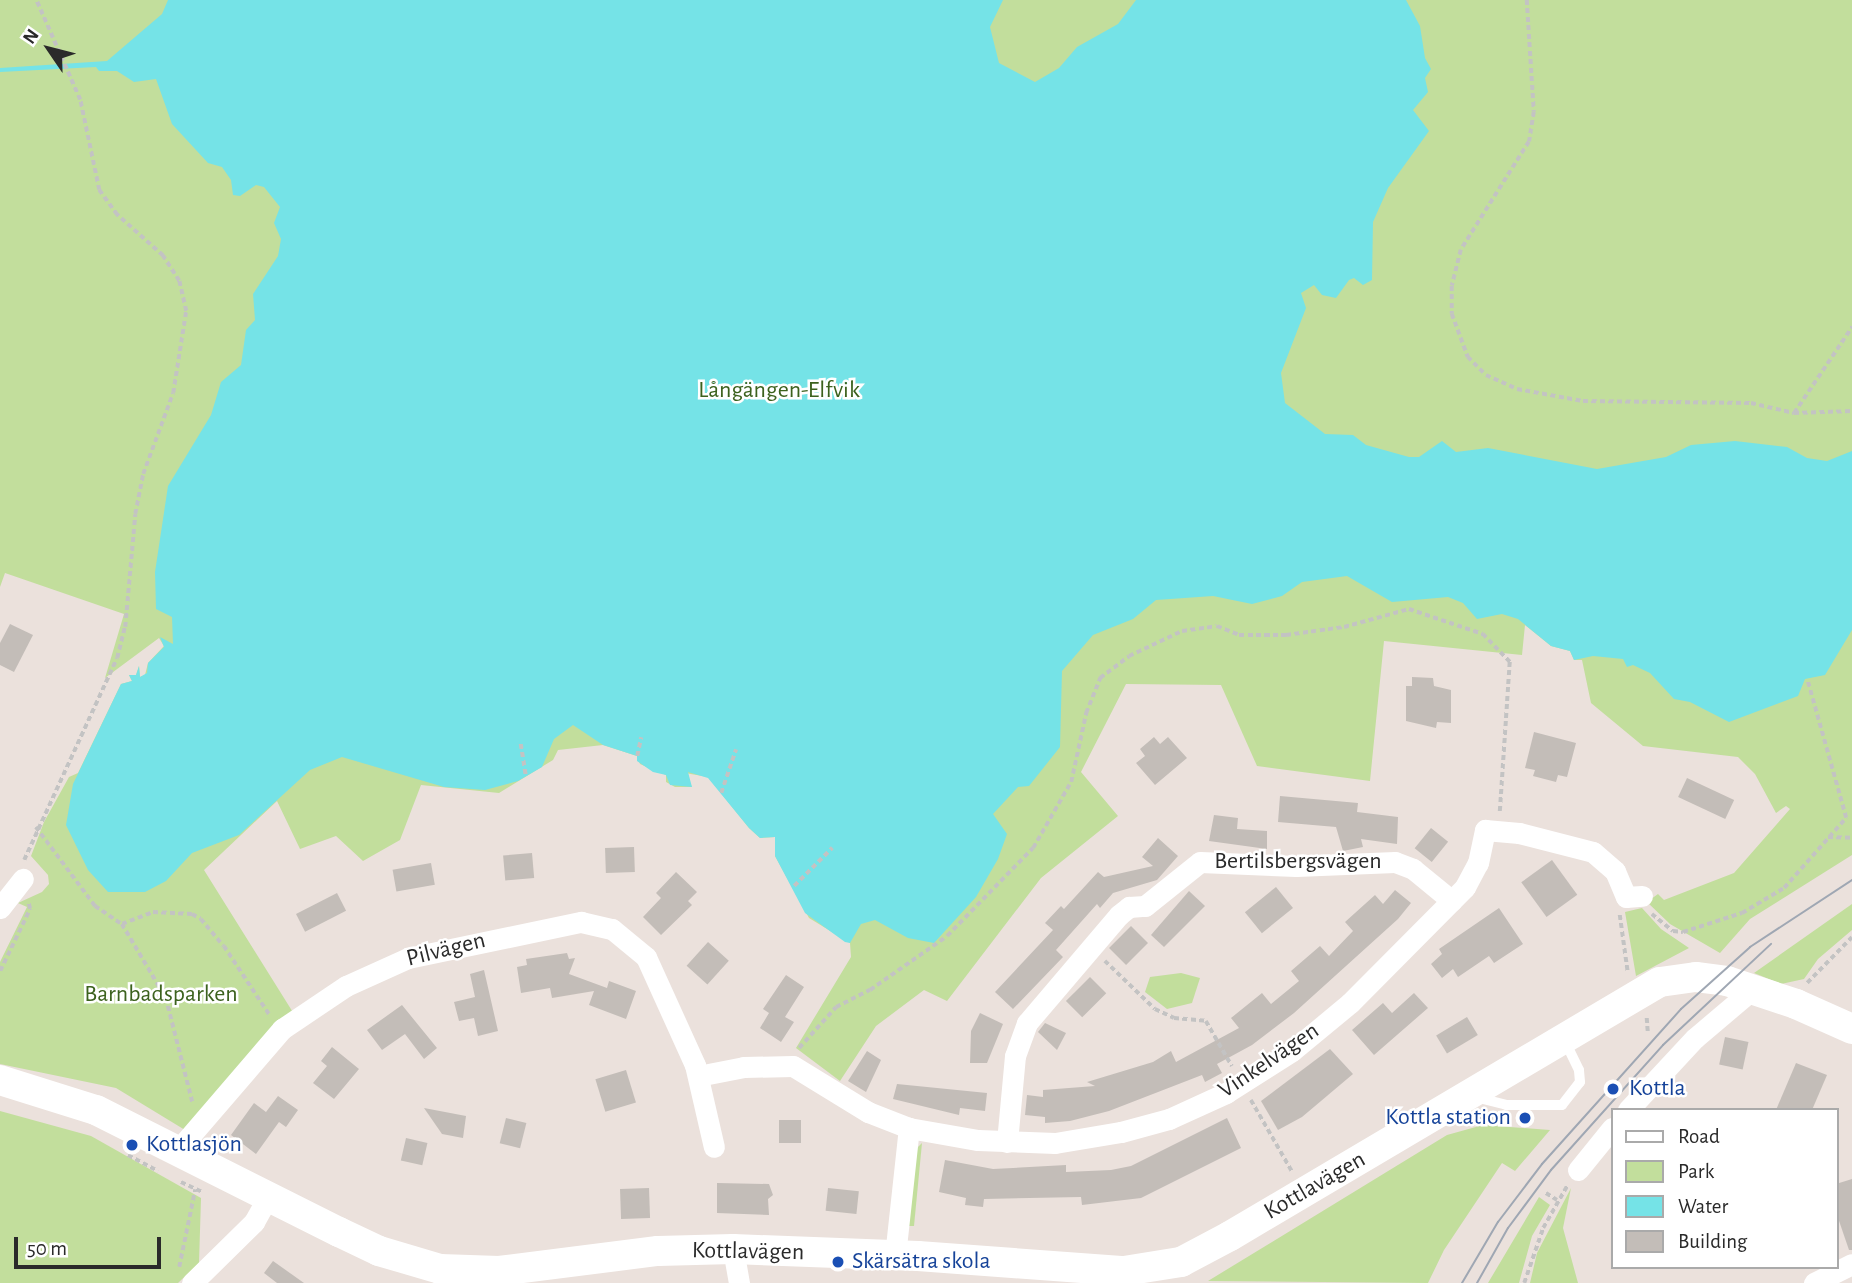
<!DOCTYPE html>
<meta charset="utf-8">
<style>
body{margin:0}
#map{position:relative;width:1852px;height:1283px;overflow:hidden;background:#ebe1dc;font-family:"Alegreya Sans",sans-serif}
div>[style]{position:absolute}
.green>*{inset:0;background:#c2de9c}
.water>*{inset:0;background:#75e3e7}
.building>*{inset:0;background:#c3bdb8;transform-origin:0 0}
.path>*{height:3.5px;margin-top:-1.75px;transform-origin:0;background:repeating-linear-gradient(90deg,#c3c3c3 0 5px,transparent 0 8.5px)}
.lane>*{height:10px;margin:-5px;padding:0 5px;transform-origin:5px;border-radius:5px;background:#fff}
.street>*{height:21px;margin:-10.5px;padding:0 10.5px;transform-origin:10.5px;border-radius:10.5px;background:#fff}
.secondary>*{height:30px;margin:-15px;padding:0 15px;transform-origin:15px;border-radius:15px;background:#fff}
.tram>*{height:2px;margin:-1px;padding:0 1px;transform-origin:1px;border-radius:1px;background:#9fa7b3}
.dots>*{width:19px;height:19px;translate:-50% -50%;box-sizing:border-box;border:4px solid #fff;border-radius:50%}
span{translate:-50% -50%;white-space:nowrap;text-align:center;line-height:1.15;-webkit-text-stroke:5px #fff;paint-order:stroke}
.park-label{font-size:24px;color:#3c621e}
.street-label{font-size:24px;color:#2a2a2a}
.transit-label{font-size:24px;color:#164399}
.left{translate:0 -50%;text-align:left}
.right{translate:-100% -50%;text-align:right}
.legend{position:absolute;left:1611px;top:1108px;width:228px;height:161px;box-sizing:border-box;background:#fff;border:2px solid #aaa;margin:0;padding:9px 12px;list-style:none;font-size:21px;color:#2a2a2a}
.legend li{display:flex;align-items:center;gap:14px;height:35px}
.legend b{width:35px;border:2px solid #aaa}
.north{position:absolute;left:14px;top:14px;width:70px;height:70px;-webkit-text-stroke:5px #fff;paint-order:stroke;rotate:305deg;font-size:19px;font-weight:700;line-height:28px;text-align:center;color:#2a2a2a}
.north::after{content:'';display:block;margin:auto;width:24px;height:32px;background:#2a2a2a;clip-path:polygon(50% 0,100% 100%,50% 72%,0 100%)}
.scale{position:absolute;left:14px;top:1237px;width:147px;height:32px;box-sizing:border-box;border:4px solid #2a2a2a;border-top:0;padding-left:9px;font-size:21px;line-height:24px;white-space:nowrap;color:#2a2a2a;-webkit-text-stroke:5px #fff;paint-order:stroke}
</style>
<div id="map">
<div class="green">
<i style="clip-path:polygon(0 0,1852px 0,1852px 855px,1750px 919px,1720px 953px,1670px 924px,1647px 902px,1658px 894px,1664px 900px,1734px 873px,1790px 809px,1786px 806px,1776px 813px,1755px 774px,1738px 757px,1643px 746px,1591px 703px,1582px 660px,1574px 660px,1570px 651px,1551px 646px,1525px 625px,1522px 655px,1384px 641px,1370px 781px,1257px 766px,1221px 685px,1126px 684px,1081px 772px,1118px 816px,1041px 878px,947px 1001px,924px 990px,876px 1026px,840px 1081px,796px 1048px,851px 957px,850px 943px,809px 918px,775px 856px,775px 837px,760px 838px,749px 828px,708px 777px,685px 773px,692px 787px,675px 787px,666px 782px,666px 775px,640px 764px,637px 756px,603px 745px,558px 750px,553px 760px,499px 793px,421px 785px,400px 840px,363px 861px,336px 836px,300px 849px,277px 801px,204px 870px,294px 1014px,185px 1130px,116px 1088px,0 1064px,0 962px,27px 907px,18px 903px,42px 892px,49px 884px,48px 875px,31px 856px,44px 822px,69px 777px,78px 773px,121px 684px,132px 681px,129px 675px,136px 675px,139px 666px,140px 677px,145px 675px,148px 663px,164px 646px,159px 638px,105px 678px,124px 614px,5px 573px,0 587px)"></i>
<i style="clip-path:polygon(1852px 904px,1852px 930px,1818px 959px,1804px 979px,1781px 984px,1754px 973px)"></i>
<i style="clip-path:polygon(1642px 908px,1661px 929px,1689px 948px,1636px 976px,1625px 912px)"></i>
<i style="clip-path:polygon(1181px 973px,1200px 978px,1192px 1003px,1167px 1009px,1145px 992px,1150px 977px)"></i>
<i style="clip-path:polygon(0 1111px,91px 1136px,201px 1198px,199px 1263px,178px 1283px,0 1283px)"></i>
<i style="clip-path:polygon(1483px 1125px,1550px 1130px,1515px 1171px,1502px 1163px,1444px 1250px,1428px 1283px,1208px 1281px,1447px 1135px)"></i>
<i style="clip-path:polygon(922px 1143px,914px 1226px,905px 1226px,915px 1150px)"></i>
<i style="clip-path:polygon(1571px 1188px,1563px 1228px,1578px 1283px,1530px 1283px,1537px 1253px)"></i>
<i style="clip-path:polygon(1539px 1197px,1550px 1205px,1532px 1236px,1519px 1283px,1488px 1283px)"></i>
</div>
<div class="water">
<i style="clip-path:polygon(168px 0,1003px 0,990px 27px,999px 63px,1035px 82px,1059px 68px,1077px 47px,1118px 24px,1136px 0,1406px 0,1420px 26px,1425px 58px,1431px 69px,1425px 78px,1428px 92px,1413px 110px,1429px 131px,1388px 188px,1373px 222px,1372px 280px,1363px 285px,1354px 278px,1349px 280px,1336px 298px,1322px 295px,1314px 285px,1301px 293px,1306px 308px,1281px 373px,1285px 403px,1325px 434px,1353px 435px,1366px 445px,1409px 457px,1419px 457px,1442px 441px,1456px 452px,1488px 448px,1597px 469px,1666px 457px,1691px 445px,1735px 441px,1787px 447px,1807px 458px,1827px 461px,1852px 451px,1852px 630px,1825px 675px,1805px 679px,1798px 696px,1729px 722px,1690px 702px,1674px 699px,1650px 673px,1633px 665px,1627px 667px,1623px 659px,1593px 656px,1574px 660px,1570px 651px,1551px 646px,1518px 619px,1502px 614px,1477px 619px,1463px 603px,1448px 597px,1392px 602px,1347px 576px,1302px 582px,1282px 596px,1252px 604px,1213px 596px,1156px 600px,1133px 619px,1093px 635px,1062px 671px,1060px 747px,1029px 786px,1018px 787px,993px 814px,1007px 834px,998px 859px,976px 897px,934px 943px,908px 938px,875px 920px,861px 924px,850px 943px,845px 942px,805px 913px,775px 856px,775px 837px,760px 838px,749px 828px,708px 778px,688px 772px,692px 787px,670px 785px,666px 775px,653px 772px,637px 761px,637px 756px,603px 745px,573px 725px,554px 739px,542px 767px,518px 781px,485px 790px,444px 787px,342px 757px,310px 770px,239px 835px,192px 853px,166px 881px,145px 892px,108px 892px,88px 870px,66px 825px,73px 784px,121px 684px,132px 681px,129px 675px,136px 675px,139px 666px,140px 677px,147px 673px,148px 663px,164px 647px,160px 637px,173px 644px,172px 617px,156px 609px,155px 572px,168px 486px,211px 415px,221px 382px,241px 365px,246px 330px,255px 320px,253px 294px,278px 256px,281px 239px,274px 223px,280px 207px,264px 187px,256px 185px,240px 196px,233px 195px,231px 180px,222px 167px,208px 163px,172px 124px,156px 79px,134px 82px,117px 71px,99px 71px,96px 67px,0 72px,0 68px,107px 61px,162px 14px)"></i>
</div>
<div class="building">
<i style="clip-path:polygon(10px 624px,33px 635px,14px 672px,0 665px,0 643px)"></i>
<i style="clip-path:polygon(1412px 677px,1433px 678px,1434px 686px,1451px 690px,1451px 723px,1437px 722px,1436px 728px,1406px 721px,1406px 686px,1412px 686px)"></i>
<i style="clip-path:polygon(1534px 732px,1576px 743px,1567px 777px,1558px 775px,1556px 782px,1533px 776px,1535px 770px,1525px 768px)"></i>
<i style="clip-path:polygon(1154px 737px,1160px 744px,1168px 737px,1187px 758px,1155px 785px,1136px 763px,1145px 756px,1140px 749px)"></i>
<i style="left:1687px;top:778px;width:52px;height:21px;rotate:25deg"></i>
<i style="clip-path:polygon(1280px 796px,1358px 803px,1357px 812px,1398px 817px,1397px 844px,1361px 839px,1363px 847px,1343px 851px,1336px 827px,1278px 822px)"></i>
<i style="clip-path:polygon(1214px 815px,1238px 818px,1237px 829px,1267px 831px,1267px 849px,1209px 841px)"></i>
<i style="left:1431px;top:828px;width:22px;height:26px;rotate:39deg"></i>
<i style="clip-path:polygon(1158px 838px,1178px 856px,1157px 880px,1113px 893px,1100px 908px,1097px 904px,1056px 950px,1063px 957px,1013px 1009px,995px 992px,1053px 930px,1045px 923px,1061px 906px,1064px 909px,1098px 872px,1104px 877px,1153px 866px,1142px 857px)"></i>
<i style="left:634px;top:847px;width:25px;height:29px;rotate:88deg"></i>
<i style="left:532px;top:853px;width:25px;height:29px;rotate:85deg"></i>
<i style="left:1552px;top:860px;width:43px;height:38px;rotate:54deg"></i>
<i style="left:431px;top:863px;width:22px;height:39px;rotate:80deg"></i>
<i style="clip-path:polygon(676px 872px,697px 892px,688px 901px,692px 905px,661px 935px,643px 917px,661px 898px,656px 893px)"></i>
<i style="left:1276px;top:887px;width:27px;height:40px;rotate:51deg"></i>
<i style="clip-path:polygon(1395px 890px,1411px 903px,1398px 919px,1294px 1013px,1252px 1045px,1217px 1064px,1222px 1073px,1205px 1082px,1202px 1075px,1109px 1111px,1070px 1121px,1045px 1123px,1045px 1117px,1025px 1115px,1027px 1095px,1043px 1097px,1043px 1090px,1095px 1086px,1087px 1082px,1153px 1062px,1171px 1051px,1176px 1062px,1239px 1028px,1231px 1018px,1262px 993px,1271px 1004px,1299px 981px,1291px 971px,1320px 946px,1329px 956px,1353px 931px,1345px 922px,1375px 895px,1383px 904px)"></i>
<i style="clip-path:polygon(1189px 891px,1205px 906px,1164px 947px,1151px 935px)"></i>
<i style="left:337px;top:893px;width:20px;height:46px;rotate:63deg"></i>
<i style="clip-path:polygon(1499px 908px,1523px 944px,1494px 963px,1489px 956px,1458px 977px,1453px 969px,1442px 978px,1431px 964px,1442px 954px,1439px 949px)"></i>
<i style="left:1131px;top:926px;width:24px;height:31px;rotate:45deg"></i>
<i style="left:708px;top:942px;width:28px;height:32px;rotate:42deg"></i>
<i style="clip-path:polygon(567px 953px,569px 959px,575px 958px,569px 974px,607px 988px,609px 981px,636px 991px,626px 1019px,589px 1005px,594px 991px,552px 998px,550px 988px,521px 993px,517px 967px,527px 965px,526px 959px)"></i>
<i style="clip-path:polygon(484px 970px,498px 1031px,478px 1036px,474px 1018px,459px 1021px,454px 1002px,475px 997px,470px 974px)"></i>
<i style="clip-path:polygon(786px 975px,804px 987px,785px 1017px,794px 1022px,781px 1042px,760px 1028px,769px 1013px,763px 1009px)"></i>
<i style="left:1090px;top:977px;width:23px;height:34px;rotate:45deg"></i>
<i style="clip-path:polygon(1414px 993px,1428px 1008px,1374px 1055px,1352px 1030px,1383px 1003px,1392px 1013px)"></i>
<i style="clip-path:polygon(402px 1005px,437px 1048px,424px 1059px,405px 1034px,382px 1050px,367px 1030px)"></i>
<i style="clip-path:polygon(980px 1013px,1003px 1024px,987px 1063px,970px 1063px,971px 1031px)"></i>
<i style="left:1467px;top:1017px;width:21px;height:36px;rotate:59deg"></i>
<i style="clip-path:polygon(1045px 1023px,1066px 1033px,1057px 1050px,1038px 1032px)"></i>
<i style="left:1725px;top:1037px;width:24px;height:28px;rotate:12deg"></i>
<i style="clip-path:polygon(332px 1047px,359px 1069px,334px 1099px,313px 1083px,327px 1066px,321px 1061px)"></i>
<i style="clip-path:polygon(1330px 1049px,1353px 1074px,1302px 1117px,1278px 1130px,1261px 1101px)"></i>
<i style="clip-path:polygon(867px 1051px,881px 1060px,866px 1092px,848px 1081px)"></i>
<i style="clip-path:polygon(1796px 1063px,1827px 1075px,1812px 1110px,1776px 1110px)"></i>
<i style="left:626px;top:1070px;width:34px;height:32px;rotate:73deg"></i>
<i style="clip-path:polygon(897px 1084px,987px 1093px,985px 1111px,960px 1108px,959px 1115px,893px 1099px)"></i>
<i style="clip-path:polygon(278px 1096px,298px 1110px,286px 1127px,279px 1122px,256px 1154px,231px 1135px,254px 1103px,266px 1112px)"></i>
<i style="clip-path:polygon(424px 1108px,466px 1116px,463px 1138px,442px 1134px)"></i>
<i style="left:506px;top:1118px;width:21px;height:26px;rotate:14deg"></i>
<i style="clip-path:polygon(1227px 1118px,1241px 1148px,1141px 1198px,1082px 1205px,1081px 1197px,984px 1199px,983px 1207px,965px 1205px,966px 1198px,939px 1192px,945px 1160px,993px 1169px,1066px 1165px,1066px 1172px,1111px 1170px,1131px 1166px)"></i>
<i style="left:779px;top:1120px;width:22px;height:23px"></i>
<i style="left:406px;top:1138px;width:22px;height:23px;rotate:13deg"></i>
<i style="clip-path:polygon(1852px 1179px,1852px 1250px,1849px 1250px,1836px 1212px,1836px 1184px)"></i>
<i style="clip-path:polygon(717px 1183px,769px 1184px,773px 1195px,768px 1199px,769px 1215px,717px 1213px)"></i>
<i style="left:649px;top:1188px;width:30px;height:29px;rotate:88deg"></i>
<i style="left:828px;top:1188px;width:31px;height:23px;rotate:6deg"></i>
<i style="clip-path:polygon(273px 1261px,304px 1283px,277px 1283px,264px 1273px)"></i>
</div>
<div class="path">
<i style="left:1527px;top:0;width:112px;rotate:86.4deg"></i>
<i style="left:1534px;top:112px;width:30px;rotate:99deg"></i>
<i style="left:1529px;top:142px;width:128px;rotate:122.2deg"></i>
<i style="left:1461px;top:250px;width:37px;rotate:104deg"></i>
<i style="left:1452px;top:286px;width:28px;rotate:90deg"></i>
<i style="left:1452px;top:314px;width:46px;rotate:69.6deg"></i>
<i style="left:1468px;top:357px;width:25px;rotate:45deg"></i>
<i style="left:1486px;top:375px;width:34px;rotate:24deg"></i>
<i style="left:1517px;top:389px;width:67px;rotate:10.3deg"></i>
<i style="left:1583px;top:401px;width:168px;rotate:0.7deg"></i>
<i style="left:1751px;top:403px;width:44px;rotate:13.1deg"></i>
<i style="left:1794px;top:413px;width:58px;rotate:-2deg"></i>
<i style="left:1794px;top:413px;width:104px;rotate:-56deg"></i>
<i style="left:521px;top:744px;width:33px;rotate:81deg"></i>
<i style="left:637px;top:756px;width:19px;rotate:-78deg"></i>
<i style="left:721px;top:793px;width:46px;rotate:-71.2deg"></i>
<i style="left:36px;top:827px;width:99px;rotate:53.2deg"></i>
<i style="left:95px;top:906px;width:32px;rotate:34deg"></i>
<i style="left:122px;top:924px;width:33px;rotate:-21deg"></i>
<i style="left:153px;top:912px;width:39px;rotate:3deg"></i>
<i style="left:192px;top:914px;width:10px;rotate:29deg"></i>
<i style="left:201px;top:919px;width:35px;rotate:50deg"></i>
<i style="left:224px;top:946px;width:82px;rotate:56.5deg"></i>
<i style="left:1828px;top:837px;width:24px;rotate:2deg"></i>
<i style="left:24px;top:860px;width:222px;rotate:-65.3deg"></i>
<i style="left:117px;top:658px;width:32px;rotate:-76deg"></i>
<i style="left:125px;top:627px;width:113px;rotate:-84.9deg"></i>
<i style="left:135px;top:514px;width:41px;rotate:-78.7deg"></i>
<i style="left:143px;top:474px;width:86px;rotate:-69.7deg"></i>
<i style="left:173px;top:393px;width:83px;rotate:-81deg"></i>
<i style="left:186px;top:311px;width:31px;rotate:-103deg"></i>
<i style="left:179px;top:281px;width:30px;rotate:-123deg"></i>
<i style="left:163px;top:256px;width:62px;rotate:-138.3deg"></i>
<i style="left:117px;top:215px;width:31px;rotate:-126deg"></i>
<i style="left:99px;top:190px;width:92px;rotate:-101.9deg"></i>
<i style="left:80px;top:100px;width:109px;rotate:-113.7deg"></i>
<i style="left:794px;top:886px;width:54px;rotate:-45deg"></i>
<i style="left:1652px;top:914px;width:27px;rotate:39deg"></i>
<i style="left:1673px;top:931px;width:10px;rotate:6deg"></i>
<i style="left:1683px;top:932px;width:62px;rotate:-17.9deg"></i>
<i style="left:1742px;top:913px;width:49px;rotate:-30.8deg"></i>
<i style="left:1784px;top:888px;width:94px;rotate:-48.5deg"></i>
<i style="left:1846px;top:818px;width:144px;rotate:-105.7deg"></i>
<i style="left:1620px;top:915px;width:59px;rotate:82.1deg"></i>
<i style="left:122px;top:924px;width:86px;rotate:59.3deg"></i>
<i style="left:166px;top:998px;width:109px;rotate:75.7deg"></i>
<i style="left:1105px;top:961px;width:69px;rotate:43.8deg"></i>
<i style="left:1155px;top:1009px;width:21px;rotate:25deg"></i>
<i style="left:1174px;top:1018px;width:32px;rotate:5deg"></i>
<i style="left:1206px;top:1021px;width:52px;rotate:60deg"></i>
<i style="left:0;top:971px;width:69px;rotate:-64.2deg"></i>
<i style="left:30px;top:909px;width:7px;rotate:-106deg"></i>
<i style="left:1807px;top:983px;width:64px;rotate:-45.6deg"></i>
<i style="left:1647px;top:1018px;width:14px;rotate:86deg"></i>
<i style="left:799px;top:1048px;width:55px;rotate:-47.9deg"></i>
<i style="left:836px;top:1007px;width:38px;rotate:-27deg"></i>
<i style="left:870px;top:990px;width:94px;rotate:-35deg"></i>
<i style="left:947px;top:936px;width:123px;rotate:-45.7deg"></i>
<i style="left:1033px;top:848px;width:76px;rotate:-60.1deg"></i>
<i style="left:1071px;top:782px;width:71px;rotate:-77.7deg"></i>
<i style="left:1086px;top:713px;width:38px;rotate:-68deg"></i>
<i style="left:1100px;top:678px;width:36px;rotate:-37deg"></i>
<i style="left:1129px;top:656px;width:59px;rotate:-25.3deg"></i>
<i style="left:1182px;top:631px;width:35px;rotate:-8deg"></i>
<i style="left:1217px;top:626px;width:24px;rotate:22deg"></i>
<i style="left:1239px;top:635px;width:47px"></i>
<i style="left:1286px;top:635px;width:59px;rotate:-7.9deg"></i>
<i style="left:1344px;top:627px;width:67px;rotate:-15.5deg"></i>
<i style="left:1409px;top:609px;width:78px;rotate:18.7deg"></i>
<i style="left:1483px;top:634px;width:39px;rotate:46deg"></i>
<i style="left:1510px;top:662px;width:151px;rotate:93.8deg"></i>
<i style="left:1251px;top:1100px;width:84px;rotate:60.1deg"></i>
<i style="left:1479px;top:1119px;width:17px"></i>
<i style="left:128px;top:1155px;width:34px;rotate:28deg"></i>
<i style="left:181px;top:1182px;width:23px;rotate:25deg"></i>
<i style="left:1546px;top:1193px;width:13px;rotate:32deg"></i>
<i style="left:179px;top:1267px;width:79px;rotate:-78.3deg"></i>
<i style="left:1524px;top:1283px;width:58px;rotate:-70.9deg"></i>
<i style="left:1543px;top:1228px;width:48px;rotate:-60.3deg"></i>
</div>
<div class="lane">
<i style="left:1475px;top:1097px;width:32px;rotate:14deg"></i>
<i style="left:1506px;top:1105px;width:56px"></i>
<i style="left:1562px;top:1105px;width:29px;rotate:-52deg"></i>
<i style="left:1580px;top:1082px;width:12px;rotate:-95deg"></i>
<i style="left:1579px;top:1070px;width:32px;rotate:-116deg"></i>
</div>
<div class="street">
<i style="left:0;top:908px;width:37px;rotate:-52deg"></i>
<i style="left:698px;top:1076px;width:47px;rotate:-11.1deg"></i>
<i style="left:744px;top:1067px;width:49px;rotate:-1.2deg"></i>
<i style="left:793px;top:1066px;width:88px;rotate:31.5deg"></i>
<i style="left:868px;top:1112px;width:44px;rotate:21.3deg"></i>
<i style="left:909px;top:1128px;width:70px;rotate:9.9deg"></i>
<i style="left:978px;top:1140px;width:77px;rotate:2.2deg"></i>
<i style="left:1055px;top:1143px;width:67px;rotate:-9.5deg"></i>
<i style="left:1121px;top:1132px;width:50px;rotate:-15.2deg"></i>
<i style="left:1169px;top:1119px;width:63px;rotate:-24.5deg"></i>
<i style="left:1226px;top:1093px;width:78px;rotate:-32.5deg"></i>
<i style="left:1292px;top:1051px;width:75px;rotate:-39.6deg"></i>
<i style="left:1350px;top:1003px;width:163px;rotate:-45.2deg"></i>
<i style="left:1465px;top:887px;width:27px;rotate:-62deg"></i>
<i style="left:1478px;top:863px;width:34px;rotate:-78deg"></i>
<i style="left:1485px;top:830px;width:34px;rotate:5deg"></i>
<i style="left:1519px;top:833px;width:76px;rotate:14.4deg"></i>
<i style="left:1593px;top:852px;width:29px;rotate:41deg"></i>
<i style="left:1615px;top:871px;width:28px;rotate:67deg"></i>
<i style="left:1626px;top:897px;width:16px;rotate:-4deg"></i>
<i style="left:1628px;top:1110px;width:98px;rotate:-47.1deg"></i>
<i style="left:1695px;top:1038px;width:77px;rotate:-40.3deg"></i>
<i style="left:1007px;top:1142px;width:86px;rotate:-84.7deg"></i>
<i style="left:1015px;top:1056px;width:35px;rotate:-70deg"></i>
<i style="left:1027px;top:1023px;width:142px;rotate:-49.6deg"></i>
<i style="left:1119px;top:915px;width:13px;rotate:-39deg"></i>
<i style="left:1129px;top:907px;width:16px;rotate:-4deg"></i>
<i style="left:1145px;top:906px;width:70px;rotate:-38.7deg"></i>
<i style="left:1200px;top:862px;width:96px;rotate:2.4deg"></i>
<i style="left:1296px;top:866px;width:99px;rotate:-2.3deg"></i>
<i style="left:1395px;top:862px;width:19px;rotate:21deg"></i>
<i style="left:1413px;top:869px;width:50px;rotate:39.4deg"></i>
<i style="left:178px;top:1150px;width:160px;rotate:-49.3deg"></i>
<i style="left:282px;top:1029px;width:77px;rotate:-33.9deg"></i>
<i style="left:346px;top:986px;width:68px;rotate:-24.3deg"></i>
<i style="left:408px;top:958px;width:177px;rotate:-11.8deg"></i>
<i style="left:581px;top:922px;width:32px;rotate:13deg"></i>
<i style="left:612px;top:929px;width:44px;rotate:39.5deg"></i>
<i style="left:646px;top:957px;width:119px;rotate:65.6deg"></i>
<i style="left:695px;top:1065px;width:84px;rotate:77deg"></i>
<i style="left:1578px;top:1170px;width:54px;rotate:-51deg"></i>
<i style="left:733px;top:1249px;width:35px;rotate:80deg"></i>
<i style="left:895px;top:1256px;width:129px;rotate:-83.8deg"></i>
<i style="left:192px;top:1283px;width:87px;rotate:-44.5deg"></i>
<i style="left:254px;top:1222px;width:29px;rotate:-61deg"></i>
<i style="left:1814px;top:1283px;width:42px;rotate:-26.6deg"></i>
</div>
<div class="secondary">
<i style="left:0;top:1080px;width:101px;rotate:17.4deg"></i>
<i style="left:96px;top:1110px;width:272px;rotate:26.7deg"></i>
<i style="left:339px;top:1232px;width:44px;rotate:25.4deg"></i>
<i style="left:379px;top:1251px;width:64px;rotate:16.4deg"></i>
<i style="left:440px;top:1269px;width:59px;rotate:1.9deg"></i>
<i style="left:499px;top:1271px;width:160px;rotate:-7.2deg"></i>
<i style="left:658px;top:1251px;width:75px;rotate:-1.5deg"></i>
<i style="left:733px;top:1249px;width:185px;rotate:2.2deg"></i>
<i style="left:918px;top:1256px;width:207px;rotate:4.2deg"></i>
<i style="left:1124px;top:1271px;width:58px;rotate:-9deg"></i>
<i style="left:1181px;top:1262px;width:55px;rotate:-28deg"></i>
<i style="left:1230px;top:1236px;width:499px;rotate:-30.6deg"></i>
<i style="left:1660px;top:982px;width:36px;rotate:-8deg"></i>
<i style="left:1696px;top:977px;width:31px;rotate:7deg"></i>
<i style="left:1727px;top:981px;width:73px;rotate:18.4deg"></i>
<i style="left:1796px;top:1004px;width:61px;rotate:24.1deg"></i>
</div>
<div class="tram">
<i style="left:1462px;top:1283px;width:71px;rotate:-59.5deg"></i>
<i style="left:1498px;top:1222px;width:73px;rotate:-52.8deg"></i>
<i style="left:1542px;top:1164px;width:208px;rotate:-48.1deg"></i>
<i style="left:1681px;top:1009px;width:93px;rotate:-41.9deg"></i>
<i style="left:1750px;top:947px;width:122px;rotate:-33.3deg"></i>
<i style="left:1477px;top:1283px;width:63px;rotate:-60.6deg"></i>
<i style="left:1508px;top:1228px;width:72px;rotate:-53.4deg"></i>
<i style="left:1551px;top:1170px;width:168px;rotate:-48.1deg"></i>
<i style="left:1663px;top:1045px;width:148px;rotate:-43.1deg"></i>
</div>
<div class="dots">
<i style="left:1613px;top:1089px;background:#1a4fb4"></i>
<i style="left:1525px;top:1118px;background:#1a4fb4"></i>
<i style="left:132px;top:1145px;background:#1a4fb4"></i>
<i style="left:838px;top:1262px;background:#1a4fb4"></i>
</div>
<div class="park-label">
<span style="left:779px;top:391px">Långängen-Elfvik</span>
<span style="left:161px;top:995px">Barnbadsparken</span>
</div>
<div class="street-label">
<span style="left:1298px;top:862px">Bertilsbergsvägen</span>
<span style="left:446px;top:950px;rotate:-14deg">Pilvägen</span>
<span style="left:1269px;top:1061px;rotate:-34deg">Vinkelvägen</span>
<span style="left:1315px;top:1186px;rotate:-30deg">Kottlavägen</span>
<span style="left:748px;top:1252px;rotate:1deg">Kottlavägen</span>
</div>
<div class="transit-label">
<span class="left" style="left:1629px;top:1089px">Kottla</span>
<span class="right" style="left:1511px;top:1118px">Kottla station</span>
<span class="left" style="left:146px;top:1145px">Kottlasjön</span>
<span class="left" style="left:852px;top:1262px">Skärsätra skola</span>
</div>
<ul class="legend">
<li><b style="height:9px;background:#fff"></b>Road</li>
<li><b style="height:19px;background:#c2de9c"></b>Park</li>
<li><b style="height:19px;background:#75e3e7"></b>Water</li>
<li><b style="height:19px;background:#c3bdb8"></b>Building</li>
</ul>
<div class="north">N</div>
<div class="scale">50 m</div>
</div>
